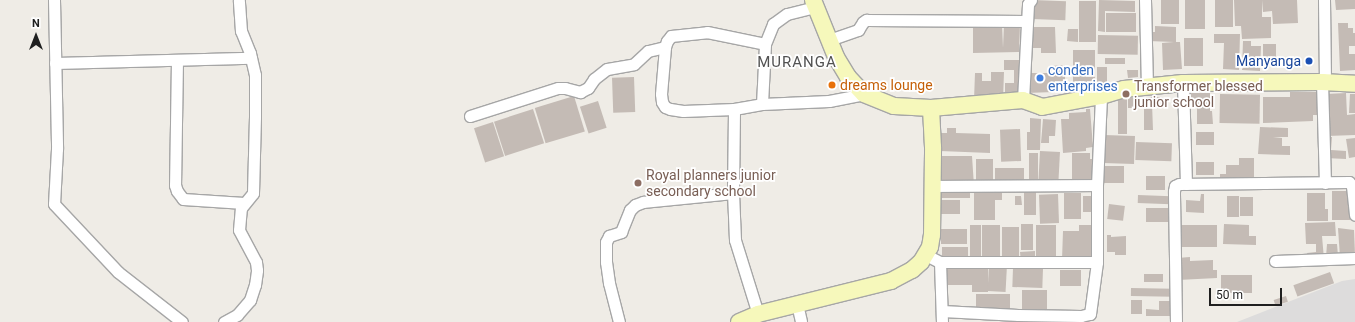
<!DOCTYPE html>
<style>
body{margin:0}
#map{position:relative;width:1355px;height:322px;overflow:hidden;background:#efece6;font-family:Roboto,sans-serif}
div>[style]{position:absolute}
.residential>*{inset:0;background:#dddcdc}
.building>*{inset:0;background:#c4bbb5;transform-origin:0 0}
.roads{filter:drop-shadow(1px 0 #a6a6a6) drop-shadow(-1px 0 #a6a6a6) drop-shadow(0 1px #a6a6a6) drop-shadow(0 -1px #a6a6a6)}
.street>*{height:11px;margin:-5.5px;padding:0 5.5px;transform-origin:5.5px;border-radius:5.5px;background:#fff}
.secondary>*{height:16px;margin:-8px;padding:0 8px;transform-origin:8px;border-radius:8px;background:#f6f8bb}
.dots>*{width:11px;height:11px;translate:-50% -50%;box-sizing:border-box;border:2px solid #fff;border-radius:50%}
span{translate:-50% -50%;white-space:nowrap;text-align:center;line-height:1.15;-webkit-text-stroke:3.5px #fff;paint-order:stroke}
.transit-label{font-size:14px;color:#164399}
.right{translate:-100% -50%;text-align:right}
.shop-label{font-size:14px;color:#366cbe}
.left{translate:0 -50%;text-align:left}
.food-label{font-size:14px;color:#c56008}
.education-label{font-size:14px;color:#785e54}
.neighbourhood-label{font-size:15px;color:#525252;letter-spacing:1px}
.north{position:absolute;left:16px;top:16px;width:40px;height:40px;-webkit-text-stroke:3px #fff;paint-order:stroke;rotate:0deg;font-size:11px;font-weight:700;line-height:16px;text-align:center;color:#1f1f1f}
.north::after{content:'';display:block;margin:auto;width:14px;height:18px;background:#1f1f1f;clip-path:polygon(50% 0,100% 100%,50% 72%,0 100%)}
.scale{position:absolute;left:1209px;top:288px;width:73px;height:18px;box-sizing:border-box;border:2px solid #1f1f1f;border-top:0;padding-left:5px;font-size:12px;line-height:14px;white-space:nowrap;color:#1f1f1f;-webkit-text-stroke:3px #fff;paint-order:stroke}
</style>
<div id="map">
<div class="residential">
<i style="clip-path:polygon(1355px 279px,1355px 322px,1237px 322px,1342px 281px)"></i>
</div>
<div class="building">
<i style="left:1033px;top:0;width:33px;height:19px;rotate:2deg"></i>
<i style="clip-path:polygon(1099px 0,1135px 1px,1135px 12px,1105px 11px,1105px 32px,1098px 31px)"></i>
<i style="left:1161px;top:0;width:18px;height:24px"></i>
<i style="left:1185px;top:0;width:20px;height:29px"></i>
<i style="left:1215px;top:0;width:18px;height:27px"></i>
<i style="clip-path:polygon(1234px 0,1262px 0,1262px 17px,1271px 17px,1271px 38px,1242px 39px,1241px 26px,1235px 26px)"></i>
<i style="clip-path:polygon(1262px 0,1297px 0,1298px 23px,1273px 24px,1272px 11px,1263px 12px)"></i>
<i style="clip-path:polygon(1335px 0,1355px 0,1355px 9px,1336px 10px)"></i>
<i style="left:1079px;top:1px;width:17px;height:41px"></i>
<i style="left:1106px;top:13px;width:30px;height:19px"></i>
<i style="clip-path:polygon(1338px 23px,1348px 23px,1348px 28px,1353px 28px,1353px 33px,1355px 33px,1355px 46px,1349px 46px,1349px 54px,1355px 54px,1355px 70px,1340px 71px)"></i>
<i style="clip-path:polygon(1002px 24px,1003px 48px,1004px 24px,1020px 25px,1019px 52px,973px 53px,973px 25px)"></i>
<i style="clip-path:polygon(1155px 26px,1176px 27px,1176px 42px,1180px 42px,1182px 69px,1163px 70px,1162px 43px,1174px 42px,1148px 41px,1148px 32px,1155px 32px)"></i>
<i style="clip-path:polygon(1028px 27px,1055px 27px,1056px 53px,1041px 53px,1041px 48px,1028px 48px)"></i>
<i style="clip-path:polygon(1068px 29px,1078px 29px,1078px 42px,1067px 41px)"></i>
<i style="clip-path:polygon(1214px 34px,1240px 34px,1239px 70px,1223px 69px,1224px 43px,1214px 43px)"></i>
<i style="left:1098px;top:35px;width:40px;height:19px;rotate:1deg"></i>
<i style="left:1184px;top:38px;width:19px;height:28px"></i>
<i style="clip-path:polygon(1243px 41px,1251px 41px,1251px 46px,1261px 46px,1260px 71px,1242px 70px)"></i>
<i style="left:1276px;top:44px;width:21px;height:13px;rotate:90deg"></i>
<i style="left:1073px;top:50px;width:22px;height:32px"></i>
<i style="left:1105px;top:58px;width:20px;height:6px"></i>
<i style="clip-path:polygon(1004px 60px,1021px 60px,1021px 98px,1005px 98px,1005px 83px,1014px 83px,1014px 70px,1004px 70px)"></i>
<i style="clip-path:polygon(1065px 65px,1065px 82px,1054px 82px,1054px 92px,1026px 93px,1026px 73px,1052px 73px,1051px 66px)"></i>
<i style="left:1097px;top:67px;width:10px;height:16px"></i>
<i style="clip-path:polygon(1127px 70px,1138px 70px,1138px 77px,1128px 78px)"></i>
<i style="clip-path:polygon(991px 72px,1004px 72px,1003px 100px,974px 100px,975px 73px,982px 73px,982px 81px,991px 81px)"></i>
<i style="left:634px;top:77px;width:35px;height:22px;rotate:88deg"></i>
<i style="clip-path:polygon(1290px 92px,1320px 92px,1320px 115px,1313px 115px,1313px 121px,1263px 123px,1263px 97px,1290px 97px)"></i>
<i style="clip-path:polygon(1189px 93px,1210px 93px,1210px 111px,1212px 111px,1213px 124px,1197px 124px,1197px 99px,1189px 99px)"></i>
<i style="clip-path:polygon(1346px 93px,1347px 115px,1355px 114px,1355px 135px,1327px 136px,1326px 94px)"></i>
<i style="left:1220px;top:94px;width:40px;height:29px;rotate:1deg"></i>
<i style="clip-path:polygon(1350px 94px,1355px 94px,1355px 113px,1349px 113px)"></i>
<i style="left:574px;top:96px;width:37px;height:41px;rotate:73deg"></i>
<i style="clip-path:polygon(1144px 97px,1160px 97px,1160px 103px,1152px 103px,1153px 130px,1144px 130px)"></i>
<i style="left:1128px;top:98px;width:14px;height:10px"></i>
<i style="left:1118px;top:99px;width:9px;height:35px"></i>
<i style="left:598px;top:101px;width:28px;height:19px;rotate:72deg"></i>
<i style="left:533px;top:109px;width:36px;height:41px;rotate:72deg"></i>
<i style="clip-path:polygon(1086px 109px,1090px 109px,1093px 147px,1086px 148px,1086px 151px,1063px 153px,1061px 119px,1069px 119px,1069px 113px,1086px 112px)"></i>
<i style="clip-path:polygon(1030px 118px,1041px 119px,1040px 150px,1027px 150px,1027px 132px,1030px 132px)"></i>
<i style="clip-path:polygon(1043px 119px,1056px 120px,1055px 136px,1049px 136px,1049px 143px,1041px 143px)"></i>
<i style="left:493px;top:122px;width:36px;height:20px;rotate:72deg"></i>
<i style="clip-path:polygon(1260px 127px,1288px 128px,1288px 137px,1273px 137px,1282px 138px,1282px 146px,1290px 146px,1290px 155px,1258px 154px)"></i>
<i style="clip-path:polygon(947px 128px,956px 128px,956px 133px,990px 134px,990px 153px,940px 151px,941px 133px,947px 133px)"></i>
<i style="left:1020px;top:129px;width:32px;height:20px;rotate:88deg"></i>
<i style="left:1196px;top:132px;width:18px;height:13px"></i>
<i style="left:1104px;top:135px;width:31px;height:28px;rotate:2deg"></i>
<i style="clip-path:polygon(1325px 137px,1332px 137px,1331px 150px,1346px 151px,1346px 159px,1325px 158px)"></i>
<i style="clip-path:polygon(1355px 138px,1355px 157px,1349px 158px,1346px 139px)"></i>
<i style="left:1136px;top:142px;width:36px;height:18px;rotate:2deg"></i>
<i style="left:1040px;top:151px;width:20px;height:32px;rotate:3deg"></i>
<i style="left:1029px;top:153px;width:9px;height:29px"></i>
<i style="clip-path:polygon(1072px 153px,1090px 153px,1090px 159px,1093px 159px,1092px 184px,1072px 184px)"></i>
<i style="clip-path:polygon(941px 156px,972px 156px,974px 186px,939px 186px,938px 165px,941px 165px)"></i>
<i style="clip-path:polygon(1239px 158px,1254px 158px,1254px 180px,1220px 179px,1220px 174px,1226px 174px,1226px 165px,1239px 165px)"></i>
<i style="left:976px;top:159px;width:17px;height:26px"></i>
<i style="left:1214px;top:162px;width:13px;height:18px;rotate:90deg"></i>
<i style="left:1104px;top:166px;width:20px;height:17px"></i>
<i style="left:995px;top:168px;width:29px;height:17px"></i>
<i style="left:1146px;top:176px;width:19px;height:14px"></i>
<i style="clip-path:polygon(974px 189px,1002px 189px,1002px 200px,995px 200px,995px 220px,974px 220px)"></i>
<i style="left:939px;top:191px;width:31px;height:7px"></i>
<i style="left:1332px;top:191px;width:18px;height:29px"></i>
<i style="left:1024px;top:192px;width:12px;height:23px"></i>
<i style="left:1064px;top:193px;width:17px;height:26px"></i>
<i style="clip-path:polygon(1307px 193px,1325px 193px,1325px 209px,1328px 209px,1328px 221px,1307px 221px)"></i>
<i style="left:1058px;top:194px;width:29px;height:19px;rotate:88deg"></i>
<i style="clip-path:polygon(1201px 194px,1204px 194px,1204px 213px,1186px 212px,1186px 200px,1200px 201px)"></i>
<i style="left:1138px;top:195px;width:33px;height:8px;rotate:2deg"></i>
<i style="clip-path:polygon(1015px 196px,1021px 196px,1022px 205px,1015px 205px)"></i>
<i style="left:1083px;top:196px;width:10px;height:16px"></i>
<i style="left:1227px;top:196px;width:12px;height:21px"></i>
<i style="left:1240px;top:197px;width:13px;height:19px"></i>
<i style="left:939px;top:200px;width:21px;height:14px"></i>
<i style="left:1109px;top:204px;width:16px;height:15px;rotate:7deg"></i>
<i style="left:1146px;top:208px;width:25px;height:14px"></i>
<i style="clip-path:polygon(1335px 222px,1336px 236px,1322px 236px,1324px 259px,1308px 259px,1307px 253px,1316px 252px,1316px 244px,1306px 244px,1305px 223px)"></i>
<i style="left:1021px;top:224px;width:12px;height:26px"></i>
<i style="clip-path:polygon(1224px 224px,1249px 225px,1249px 236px,1256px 236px,1256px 245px,1223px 244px)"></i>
<i style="left:970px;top:225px;width:11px;height:35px"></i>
<i style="left:982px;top:225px;width:18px;height:34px"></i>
<i style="left:1036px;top:225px;width:20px;height:36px"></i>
<i style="clip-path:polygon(1079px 225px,1092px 225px,1092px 257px,1062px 260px,1063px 231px,1079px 231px)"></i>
<i style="left:1180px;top:225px;width:37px;height:22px"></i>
<i style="left:1002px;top:227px;width:17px;height:31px"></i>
<i style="clip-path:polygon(1338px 228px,1354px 230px,1355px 255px,1340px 257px)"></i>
<i style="left:967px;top:229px;width:15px;height:26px;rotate:90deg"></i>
<i style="clip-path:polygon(1107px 235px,1111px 235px,1111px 237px,1126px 236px,1126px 255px,1115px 255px,1115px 252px,1107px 252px)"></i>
<i style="clip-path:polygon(1327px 244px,1337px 244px,1338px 256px,1326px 257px)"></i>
<i style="left:968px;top:247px;width:14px;height:26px;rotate:90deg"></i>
<i style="clip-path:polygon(1035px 251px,1035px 262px,1021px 262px,1020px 252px)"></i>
<i style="clip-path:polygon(1190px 257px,1190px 261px,1213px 260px,1213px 270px,1217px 270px,1217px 278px,1178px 280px,1177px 258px)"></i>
<i style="clip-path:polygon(988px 264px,988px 292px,972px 292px,972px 285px,942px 285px,942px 265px)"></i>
<i style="left:989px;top:264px;width:18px;height:27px;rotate:3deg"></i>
<i style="left:1013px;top:268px;width:30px;height:19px;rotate:2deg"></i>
<i style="left:1060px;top:270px;width:21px;height:16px"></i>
<i style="left:1330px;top:272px;width:12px;height:39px;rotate:70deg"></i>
<i style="left:1144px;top:274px;width:19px;height:8px"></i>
<i style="left:1221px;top:275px;width:31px;height:18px"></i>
<i style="left:1131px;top:288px;width:42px;height:8px;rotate:1deg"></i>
<i style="left:1022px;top:290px;width:25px;height:24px"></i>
<i style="left:976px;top:294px;width:34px;height:19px"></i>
<i style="left:1286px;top:296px;width:6px;height:13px;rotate:72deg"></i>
<i style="left:1131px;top:300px;width:11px;height:14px"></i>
<i style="clip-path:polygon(1159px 301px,1172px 301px,1172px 316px,1146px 316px,1146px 309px,1159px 310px)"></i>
</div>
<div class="roads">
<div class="street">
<i style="left:54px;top:0;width:149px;rotate:88.8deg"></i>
<i style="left:57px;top:149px;width:55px;rotate:93.1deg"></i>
<i style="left:54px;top:204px;width:93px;rotate:46.7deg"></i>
<i style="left:118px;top:272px;width:81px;rotate:38deg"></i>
<i style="left:1145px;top:0;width:86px;rotate:88.7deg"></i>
<i style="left:1324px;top:0;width:83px;rotate:89.3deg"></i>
<i style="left:829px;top:40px;width:31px;rotate:-19deg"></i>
<i style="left:858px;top:30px;width:9px;rotate:-58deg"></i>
<i style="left:863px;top:22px;width:4px;rotate:-34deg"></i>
<i style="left:866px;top:20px;width:161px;rotate:0.4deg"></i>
<i style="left:177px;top:60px;width:125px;rotate:90.9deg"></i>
<i style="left:175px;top:185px;width:6px;rotate:72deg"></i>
<i style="left:177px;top:191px;width:10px;rotate:53deg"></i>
<i style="left:183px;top:199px;width:61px;rotate:3.8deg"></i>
<i style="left:55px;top:63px;width:196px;rotate:-1.5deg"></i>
<i style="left:1322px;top:82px;width:101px;rotate:88.3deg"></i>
<i style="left:1183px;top:83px;width:101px;rotate:88.3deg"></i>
<i style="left:1023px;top:100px;width:96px;rotate:-87deg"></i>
<i style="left:1028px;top:4px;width:5px;rotate:-53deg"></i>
<i style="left:762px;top:104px;width:60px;rotate:-87.1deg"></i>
<i style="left:765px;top:44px;width:22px;rotate:-68deg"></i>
<i style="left:773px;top:24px;width:17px;rotate:-36deg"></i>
<i style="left:787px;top:14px;width:29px;rotate:-14deg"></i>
<i style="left:734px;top:109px;width:28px;rotate:-10deg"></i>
<i style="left:762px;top:104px;width:67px;rotate:-2.6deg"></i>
<i style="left:829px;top:101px;width:36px;rotate:-11deg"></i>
<i style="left:470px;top:116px;width:92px;rotate:-17.7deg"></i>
<i style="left:558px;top:88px;width:7px"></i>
<i style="left:565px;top:88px;width:16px;rotate:15deg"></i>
<i style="left:580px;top:92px;width:9px;rotate:-27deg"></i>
<i style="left:588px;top:88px;width:11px;rotate:-56deg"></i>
<i style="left:594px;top:79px;width:16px;rotate:-38deg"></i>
<i style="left:607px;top:69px;width:27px;rotate:-10deg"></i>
<i style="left:634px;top:64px;width:19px;rotate:-43deg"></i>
<i style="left:648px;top:51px;width:17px;rotate:-13deg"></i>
<i style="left:933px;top:186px;width:164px;rotate:-0.3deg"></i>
<i style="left:926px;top:255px;width:16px;rotate:27deg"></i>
<i style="left:940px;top:262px;width:157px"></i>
<i style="left:1275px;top:261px;width:80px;rotate:-2.1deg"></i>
<i style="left:940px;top:262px;width:60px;rotate:88.1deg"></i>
<i style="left:797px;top:304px;width:18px;rotate:77deg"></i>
<i style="left:942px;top:311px;width:76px;rotate:3deg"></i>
<i style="left:1018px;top:315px;width:63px;rotate:0.9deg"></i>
<i style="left:1081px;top:316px;width:9px;rotate:-13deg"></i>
<i style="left:1090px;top:314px;width:52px;rotate:-82.3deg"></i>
<i style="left:1097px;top:262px;width:77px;rotate:-90deg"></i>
<i style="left:1097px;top:185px;width:89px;rotate:-87.4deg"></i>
<i style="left:758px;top:314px;width:77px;rotate:-107.3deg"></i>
<i style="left:735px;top:240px;width:47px;rotate:-92.4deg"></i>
<i style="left:733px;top:193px;width:84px;rotate:-89.3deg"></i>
<i style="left:734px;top:109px;width:51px;rotate:177.8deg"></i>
<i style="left:683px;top:111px;width:13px;rotate:-171deg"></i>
<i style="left:670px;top:109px;width:5px;rotate:-158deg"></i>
<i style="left:665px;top:107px;width:6px;rotate:-121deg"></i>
<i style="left:662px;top:102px;width:8px;rotate:-97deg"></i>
<i style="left:661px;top:94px;width:47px;rotate:-85.1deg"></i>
<i style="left:665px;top:47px;width:6px;rotate:-72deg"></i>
<i style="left:667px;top:41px;width:6px;rotate:-51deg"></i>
<i style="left:671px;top:36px;width:36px;rotate:-6deg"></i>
<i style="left:707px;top:32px;width:59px;rotate:11.7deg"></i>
<i style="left:224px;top:322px;width:15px;rotate:-28deg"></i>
<i style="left:237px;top:315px;width:20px;rotate:-49deg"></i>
<i style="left:250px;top:300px;width:16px;rotate:-72deg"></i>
<i style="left:255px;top:285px;width:15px;rotate:-82deg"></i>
<i style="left:257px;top:270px;width:8px;rotate:-97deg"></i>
<i style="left:256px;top:262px;width:36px;rotate:-118deg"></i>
<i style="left:239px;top:230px;width:22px;rotate:-85deg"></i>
<i style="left:241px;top:208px;width:19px;rotate:-51deg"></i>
<i style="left:253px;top:193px;width:76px;rotate:-88.5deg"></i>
<i style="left:255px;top:117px;width:42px;rotate:-90deg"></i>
<i style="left:255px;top:75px;width:23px;rotate:-103deg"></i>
<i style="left:250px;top:53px;width:24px;rotate:-112deg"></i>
<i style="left:241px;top:31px;width:31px;rotate:-94deg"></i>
<i style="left:619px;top:322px;width:40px;rotate:-104.4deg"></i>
<i style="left:609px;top:283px;width:21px;rotate:-98deg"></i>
<i style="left:606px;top:262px;width:20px;rotate:-90deg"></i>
<i style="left:606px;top:242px;width:7px;rotate:-63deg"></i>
<i style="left:609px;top:236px;width:13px;rotate:-18deg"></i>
<i style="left:621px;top:232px;width:24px;rotate:-68deg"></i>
<i style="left:630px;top:210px;width:7px;rotate:-45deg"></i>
<i style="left:635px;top:205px;width:9px;rotate:-21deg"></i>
<i style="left:643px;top:202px;width:90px;rotate:-5.7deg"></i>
<i style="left:1176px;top:322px;width:131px;rotate:-90.9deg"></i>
<i style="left:1174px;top:191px;width:5px;rotate:-79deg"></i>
<i style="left:1175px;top:186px;width:4px;rotate:-27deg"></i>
<i style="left:1179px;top:184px;width:170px;rotate:-0.7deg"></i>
<i style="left:1349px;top:182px;width:5px;rotate:53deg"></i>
<i style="left:1352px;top:186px;width:29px;rotate:84deg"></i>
</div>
<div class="secondary">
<i style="left:813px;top:0;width:61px;rotate:68deg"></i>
<i style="left:836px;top:57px;width:23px;rotate:59deg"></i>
<i style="left:848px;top:77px;width:23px;rotate:47deg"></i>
<i style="left:864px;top:94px;width:32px;rotate:22deg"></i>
<i style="left:894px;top:106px;width:37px;rotate:3deg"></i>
<i style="left:931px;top:108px;width:92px;rotate:-5deg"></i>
<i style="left:1023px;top:100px;width:20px;rotate:20deg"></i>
<i style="left:1042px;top:107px;width:60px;rotate:-10.6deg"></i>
<i style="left:1101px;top:96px;width:24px;rotate:-17deg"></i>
<i style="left:1124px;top:89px;width:59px;rotate:-5.8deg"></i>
<i style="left:1183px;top:83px;width:139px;rotate:-0.4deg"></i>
<i style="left:1322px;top:82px;width:33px;rotate:3deg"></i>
<i style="left:739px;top:322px;width:21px;rotate:-23deg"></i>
<i style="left:758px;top:314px;width:137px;rotate:-13.9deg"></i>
<i style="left:891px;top:281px;width:24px;rotate:-28deg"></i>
<i style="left:912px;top:270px;width:12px;rotate:-42deg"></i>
<i style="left:921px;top:262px;width:17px;rotate:-59deg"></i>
<i style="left:930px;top:247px;width:12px;rotate:-81deg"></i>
<i style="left:932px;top:235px;width:88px;rotate:-89.3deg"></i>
<i style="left:933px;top:147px;width:39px;rotate:-93deg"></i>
</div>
</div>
<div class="dots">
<i style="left:1309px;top:61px;background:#1a4fb4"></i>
<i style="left:1040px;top:78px;background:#3f7fe0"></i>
<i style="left:832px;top:85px;background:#e8710a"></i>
<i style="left:1126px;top:94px;background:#8d6e63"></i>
<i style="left:638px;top:183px;background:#8d6e63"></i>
</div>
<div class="transit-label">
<span class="right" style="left:1301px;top:61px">Manyanga</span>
</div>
<div class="shop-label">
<span class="left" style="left:1048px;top:78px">conden<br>enterprises</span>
</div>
<div class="food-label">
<span class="left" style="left:840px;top:85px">dreams lounge</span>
</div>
<div class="education-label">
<span class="left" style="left:1134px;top:94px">Transformer blessed<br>junior school</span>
<span class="left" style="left:646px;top:183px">Royal planners junior<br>secondary school</span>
</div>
<div class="neighbourhood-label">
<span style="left:797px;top:63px">MURANGA</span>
</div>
<div class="north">N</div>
<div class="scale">50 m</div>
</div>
